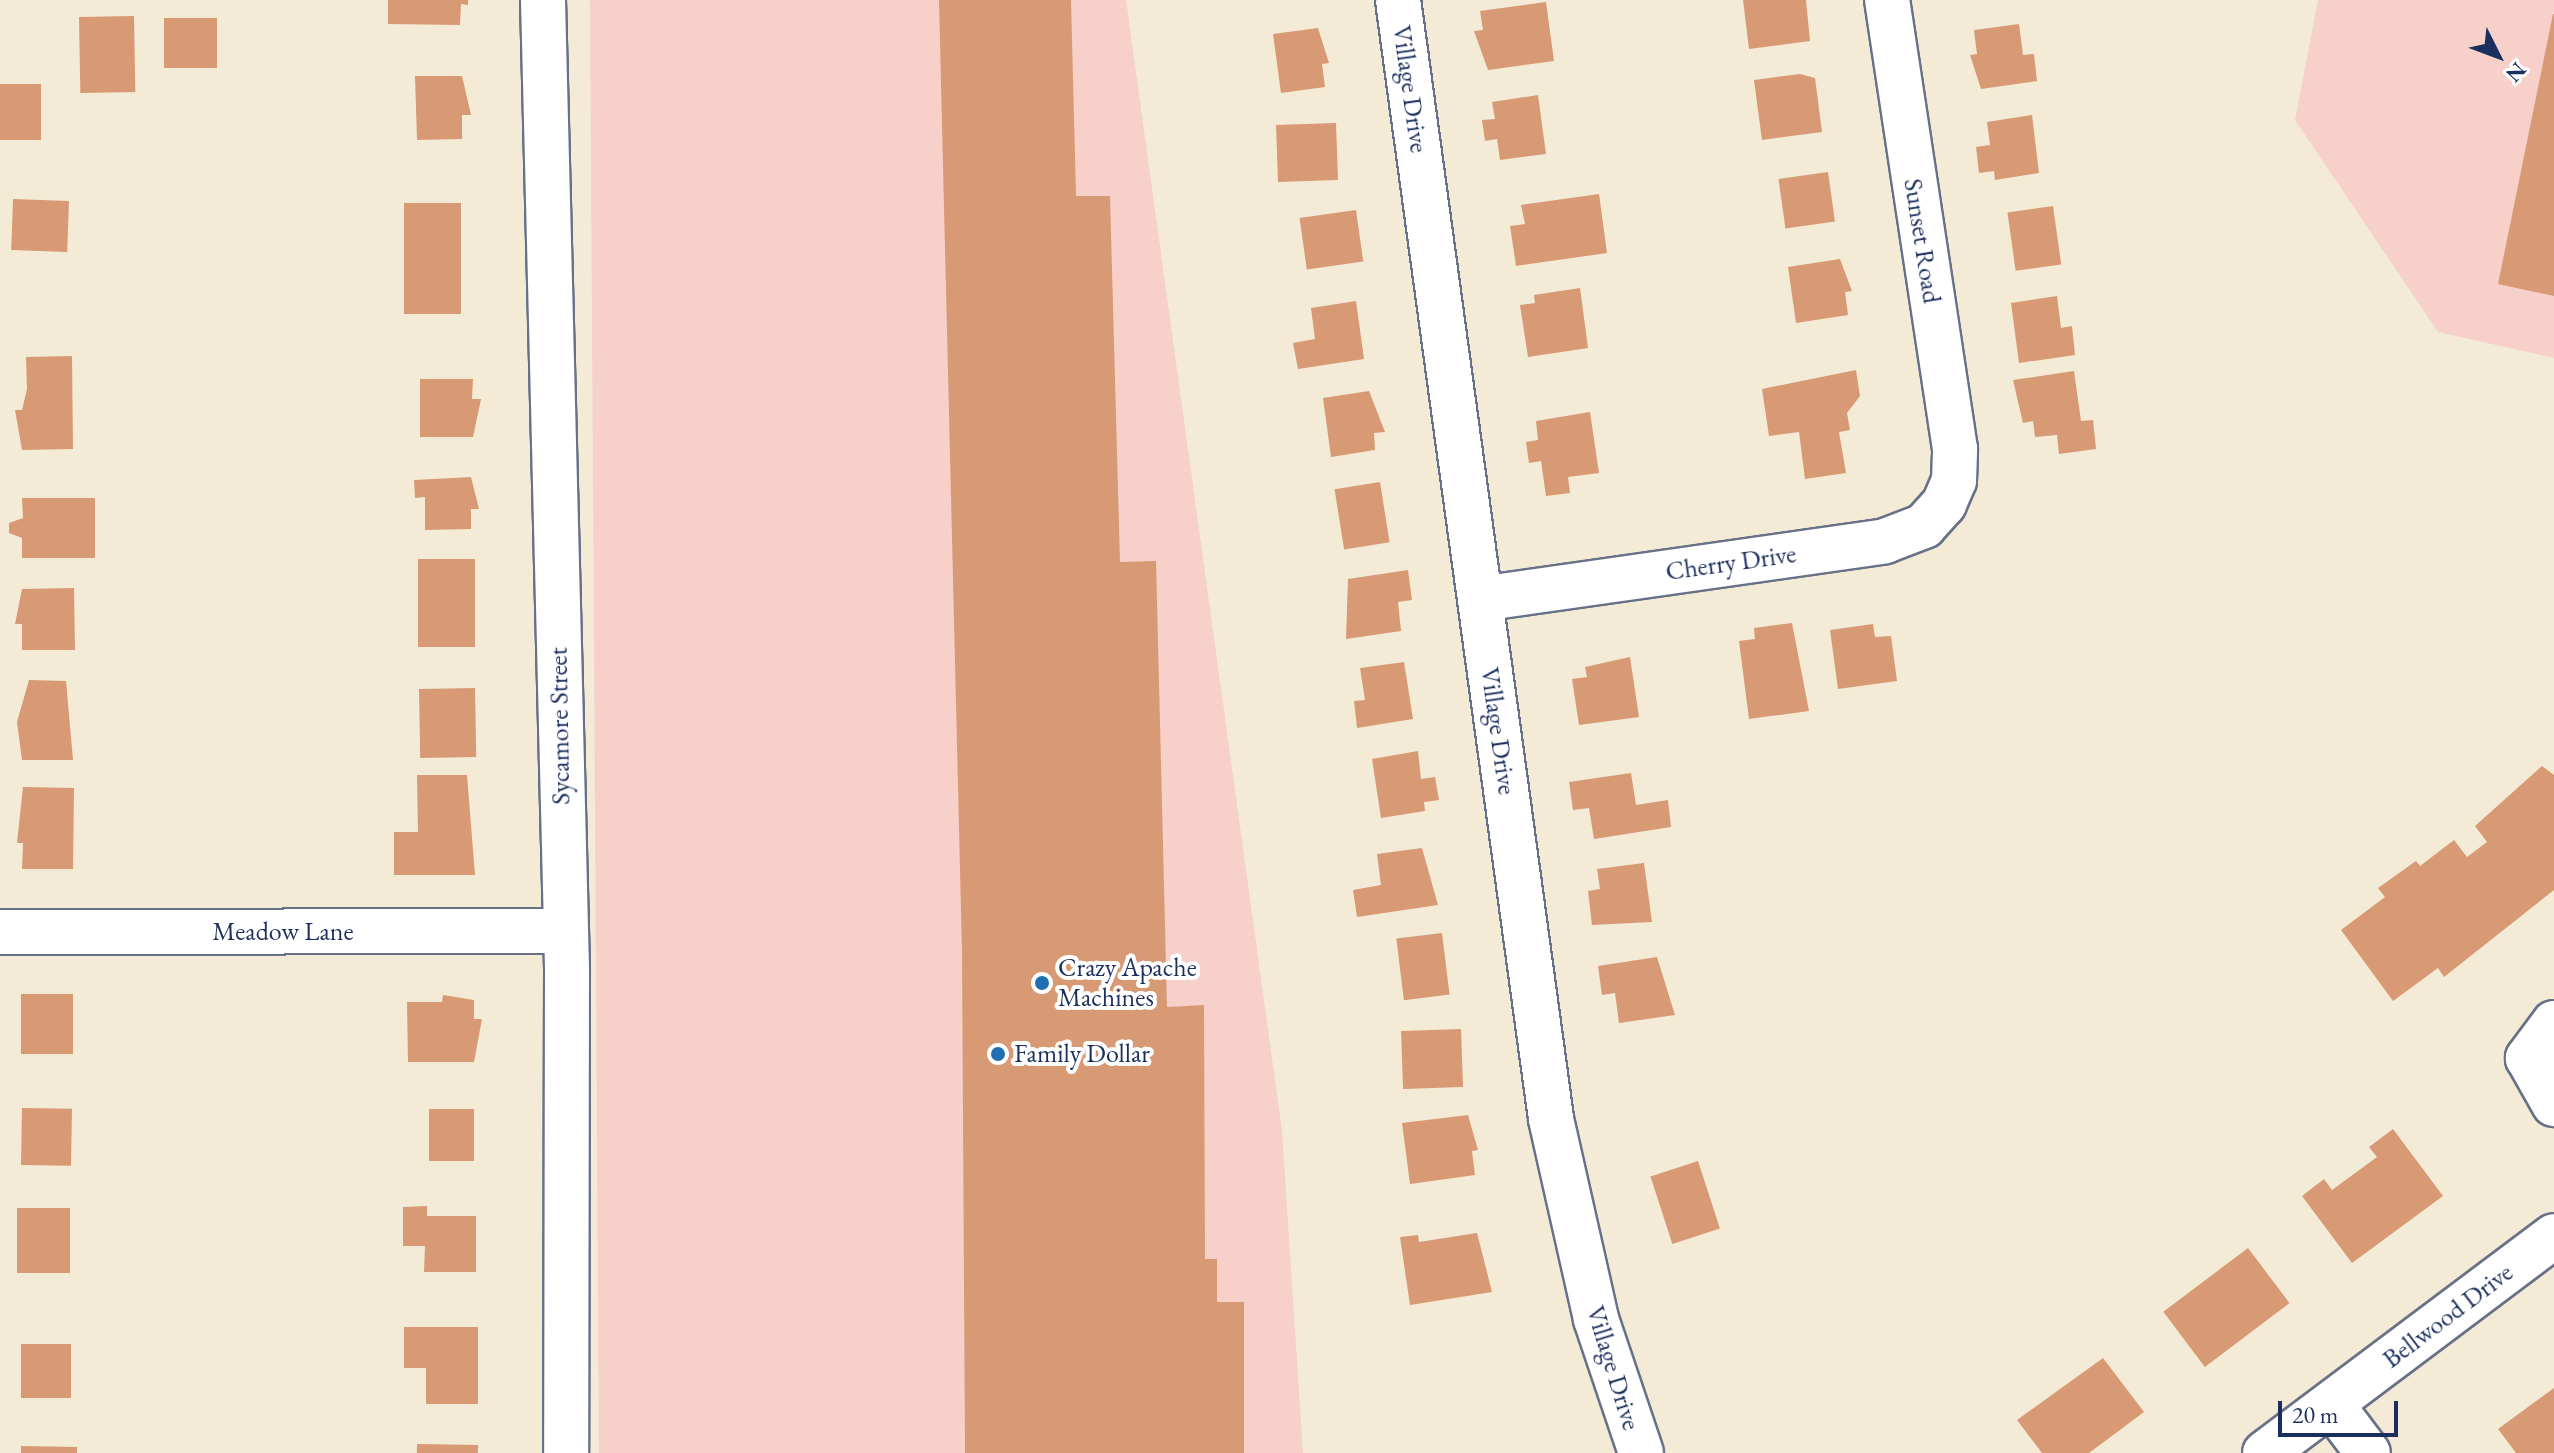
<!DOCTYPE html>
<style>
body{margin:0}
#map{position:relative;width:2554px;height:1453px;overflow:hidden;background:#f3ebd5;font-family:"EB Garamond",serif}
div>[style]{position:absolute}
.built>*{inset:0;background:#f7d0ca}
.building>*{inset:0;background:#d89975;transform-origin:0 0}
.roads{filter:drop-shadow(2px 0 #677188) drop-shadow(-2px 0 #677188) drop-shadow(0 2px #677188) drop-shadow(0 -2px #677188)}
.minor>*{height:44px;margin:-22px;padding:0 22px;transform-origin:22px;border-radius:22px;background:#fff}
.dots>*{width:22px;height:22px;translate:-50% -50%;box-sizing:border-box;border:4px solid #fff;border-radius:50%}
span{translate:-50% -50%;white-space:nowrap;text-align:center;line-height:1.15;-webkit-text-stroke:8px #fff;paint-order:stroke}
.street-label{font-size:26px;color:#1b2f5e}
.poi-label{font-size:26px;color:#1b2f5e}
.left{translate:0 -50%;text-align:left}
.north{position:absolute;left:2458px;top:16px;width:80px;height:80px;-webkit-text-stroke:6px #fff;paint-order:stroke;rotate:132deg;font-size:22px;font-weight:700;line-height:32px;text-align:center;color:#1b2f5e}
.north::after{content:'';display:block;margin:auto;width:28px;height:36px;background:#1b2f5e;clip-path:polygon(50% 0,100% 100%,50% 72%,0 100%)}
.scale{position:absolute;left:2278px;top:1401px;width:120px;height:36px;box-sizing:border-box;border:4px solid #1b2f5e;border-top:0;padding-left:10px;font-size:24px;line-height:28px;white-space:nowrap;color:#1b2f5e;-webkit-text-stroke:6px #fff;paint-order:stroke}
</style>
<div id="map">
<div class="built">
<i style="clip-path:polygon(590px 0,1126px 0,1282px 1131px,1303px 1453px,599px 1453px)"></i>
<i style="clip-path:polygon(2318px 0,2554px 0,2554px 358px,2438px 332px,2295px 120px)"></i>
</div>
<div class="building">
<i style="clip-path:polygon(388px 0,468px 0,468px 5px,461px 4px,460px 25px,388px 24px)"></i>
<i style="clip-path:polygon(939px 0,1071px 0,1076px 196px,1110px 196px,1120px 562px,1156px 561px,1167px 1007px,1204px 1005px,1205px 1259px,1217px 1259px,1217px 1302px,1244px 1302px,1244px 1453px,965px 1453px,962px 952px)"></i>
<i style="clip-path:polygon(1743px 0,1806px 0,1810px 41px,1749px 49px)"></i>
<i style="clip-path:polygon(1546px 2px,1554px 61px,1488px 70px,1474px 31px,1483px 30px,1480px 11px)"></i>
<i style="clip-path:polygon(2553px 14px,2554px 14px,2554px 296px,2498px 284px)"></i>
<i style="left:134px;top:16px;width:76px;height:55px;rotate:89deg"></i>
<i style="left:164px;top:18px;width:53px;height:50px"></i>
<i style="clip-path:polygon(2019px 24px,2023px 55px,2034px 54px,2037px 81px,1981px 89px,1970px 55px,1977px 54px,1974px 30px)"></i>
<i style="clip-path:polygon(1318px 28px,1329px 63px,1322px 64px,1325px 87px,1281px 93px,1273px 34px)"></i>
<i style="clip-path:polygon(1800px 74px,1815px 78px,1822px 132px,1762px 140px,1754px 80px)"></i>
<i style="clip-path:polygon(415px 76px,462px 76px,471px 115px,462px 115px,462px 139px,417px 140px)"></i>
<i style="left:0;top:84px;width:41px;height:56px"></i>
<i style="clip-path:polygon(1538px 95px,1546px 154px,1500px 160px,1497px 139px,1485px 141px,1482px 120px,1495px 119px,1492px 102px)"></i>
<i style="clip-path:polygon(2032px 115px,2039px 173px,1995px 180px,1994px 171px,1979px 173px,1976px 147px,1990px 145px,1987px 122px)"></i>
<i style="left:1336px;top:123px;width:57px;height:60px;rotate:88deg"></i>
<i style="left:1828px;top:172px;width:50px;height:50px;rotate:82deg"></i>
<i style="clip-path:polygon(1599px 194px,1607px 253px,1516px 266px,1510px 226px,1525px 224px,1521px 205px)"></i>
<i style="left:13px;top:199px;width:56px;height:51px;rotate:2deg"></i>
<i style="left:404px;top:203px;width:57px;height:111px"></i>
<i style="left:2053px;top:206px;width:59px;height:46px;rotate:82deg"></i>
<i style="left:1356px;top:210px;width:52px;height:57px;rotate:82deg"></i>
<i style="clip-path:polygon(1840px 259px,1852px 291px,1845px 292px,1848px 315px,1796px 323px,1788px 267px)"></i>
<i style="clip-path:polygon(1580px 288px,1588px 348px,1528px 357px,1520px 305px,1535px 303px,1534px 295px)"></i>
<i style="clip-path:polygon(2057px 296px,2061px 328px,2072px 326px,2075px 355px,2019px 363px,2011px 303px)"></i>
<i style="clip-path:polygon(1356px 301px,1364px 359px,1298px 369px,1293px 343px,1315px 339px,1311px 308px)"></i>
<i style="clip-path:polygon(72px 356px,73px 449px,22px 450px,15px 410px,22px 410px,27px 389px,26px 357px)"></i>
<i style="clip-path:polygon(1856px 370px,1860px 396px,1847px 413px,1850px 430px,1839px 432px,1846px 473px,1805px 479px,1799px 432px,1769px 436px,1762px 389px)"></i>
<i style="clip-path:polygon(2074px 371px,2081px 421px,2093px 420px,2096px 449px,2059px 454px,2057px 435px,2035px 437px,2033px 421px,2023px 423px,2013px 380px)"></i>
<i style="clip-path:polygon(420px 379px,473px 379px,472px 399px,481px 399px,473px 437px,420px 437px)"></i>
<i style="clip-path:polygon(1369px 391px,1385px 432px,1374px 433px,1375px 450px,1331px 457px,1323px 398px)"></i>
<i style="clip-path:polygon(1590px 412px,1599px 473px,1568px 477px,1570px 493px,1546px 496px,1541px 461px,1529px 463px,1526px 442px,1538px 440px,1536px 421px)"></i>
<i style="clip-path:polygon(471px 477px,479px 509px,471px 509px,471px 529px,425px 530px,425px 497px,415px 498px,414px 480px)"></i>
<i style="left:1380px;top:482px;width:61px;height:46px;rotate:81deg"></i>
<i style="clip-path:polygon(22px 498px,95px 498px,95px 558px,22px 558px,22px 538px,9px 533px,9px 523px,23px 518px)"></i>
<i style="left:475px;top:559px;width:88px;height:57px;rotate:90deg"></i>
<i style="clip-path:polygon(1408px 570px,1412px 600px,1398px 602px,1401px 631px,1346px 639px,1348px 579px)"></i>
<i style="clip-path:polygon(74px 588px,75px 650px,22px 650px,22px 624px,15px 624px,22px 589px)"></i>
<i style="clip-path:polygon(1792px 623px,1809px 711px,1749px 719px,1739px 641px,1755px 639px,1754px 628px)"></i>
<i style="clip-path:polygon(1873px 624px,1875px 637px,1891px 636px,1897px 681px,1838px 689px,1830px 630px)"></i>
<i style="clip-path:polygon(1630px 657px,1639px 717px,1579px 725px,1572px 679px,1587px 677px,1585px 667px)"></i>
<i style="clip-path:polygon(1404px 662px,1413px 719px,1357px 728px,1354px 701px,1365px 700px,1360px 668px)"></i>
<i style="clip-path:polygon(29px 680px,66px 681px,73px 760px,22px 760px,17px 722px)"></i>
<i style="left:475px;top:688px;width:69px;height:56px;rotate:89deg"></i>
<i style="clip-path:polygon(1418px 751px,1421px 779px,1435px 777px,1439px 800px,1424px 802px,1425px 811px,1381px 818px,1372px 759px)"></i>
<i style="clip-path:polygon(2542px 766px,2554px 775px,2554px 890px,2444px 977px,2438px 968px,2393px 1001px,2341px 930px,2385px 897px,2378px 888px,2416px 861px,2420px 866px,2454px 840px,2467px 857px,2487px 842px,2475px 826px)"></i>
<i style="clip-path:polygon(1631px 773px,1636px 805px,1668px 800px,1671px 827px,1594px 839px,1589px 808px,1573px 810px,1569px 782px)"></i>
<i style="clip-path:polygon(417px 775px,467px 775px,475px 875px,394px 875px,394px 832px,418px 832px)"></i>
<i style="clip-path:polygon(23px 787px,74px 788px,73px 869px,22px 869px,23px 843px,17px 843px)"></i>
<i style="clip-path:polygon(1422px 848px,1438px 905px,1357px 917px,1353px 890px,1381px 885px,1377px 854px)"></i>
<i style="clip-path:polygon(1644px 863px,1652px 922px,1592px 925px,1588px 891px,1600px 889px,1597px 869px)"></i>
<i style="left:1442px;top:933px;width:62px;height:46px;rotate:83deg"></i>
<i style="clip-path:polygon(1657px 957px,1675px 1015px,1619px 1023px,1615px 993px,1602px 995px,1598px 966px)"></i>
<i style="left:21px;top:994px;width:52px;height:60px"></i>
<i style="clip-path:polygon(443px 995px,474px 1000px,474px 1019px,482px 1019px,474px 1062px,408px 1062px,407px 1002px,442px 1002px)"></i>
<i style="left:1461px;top:1029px;width:58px;height:60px;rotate:88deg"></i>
<i style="left:22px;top:1108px;width:50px;height:57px;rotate:1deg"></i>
<i style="left:429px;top:1109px;width:45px;height:52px"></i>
<i style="clip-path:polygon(1468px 1115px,1478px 1150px,1472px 1151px,1475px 1175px,1410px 1184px,1402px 1123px)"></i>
<i style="clip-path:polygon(2393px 1129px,2443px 1196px,2352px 1263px,2302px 1196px,2324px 1179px,2332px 1190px,2377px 1157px,2369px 1147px)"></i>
<i style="left:1698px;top:1161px;width:71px;height:50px;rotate:72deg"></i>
<i style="clip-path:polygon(427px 1206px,427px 1216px,476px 1216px,476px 1272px,424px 1272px,425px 1246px,403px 1246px,403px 1207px)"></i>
<i style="left:17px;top:1208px;width:53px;height:65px"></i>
<i style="clip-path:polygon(1477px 1233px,1492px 1292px,1410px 1305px,1400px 1237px,1418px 1235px,1419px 1242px)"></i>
<i style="left:2248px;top:1248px;width:69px;height:106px;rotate:53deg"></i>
<i style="clip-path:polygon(404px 1327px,478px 1327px,478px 1404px,426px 1404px,426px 1368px,404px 1368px)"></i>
<i style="left:21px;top:1344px;width:50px;height:54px"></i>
<i style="clip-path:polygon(2103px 1358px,2144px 1412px,2089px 1453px,2042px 1453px,2017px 1420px)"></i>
<i style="clip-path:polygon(2554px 1388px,2554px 1453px,2516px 1453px,2498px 1429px)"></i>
<i style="left:417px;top:1444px;width:61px;height:9px;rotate:1deg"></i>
<i style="clip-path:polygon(21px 1446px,77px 1447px,77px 1453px,21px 1453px)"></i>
</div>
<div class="roads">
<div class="minor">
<i style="left:543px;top:0;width:971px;rotate:88.58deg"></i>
<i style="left:567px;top:971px;width:482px;rotate:90.1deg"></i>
<i style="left:1398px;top:0;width:1129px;rotate:82.21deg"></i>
<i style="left:1551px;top:1119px;width:205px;rotate:77.3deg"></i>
<i style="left:1596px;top:1319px;width:141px;rotate:71.4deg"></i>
<i style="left:1480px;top:599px;width:409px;rotate:-8.1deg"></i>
<i style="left:1885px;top:541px;width:42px;rotate:-21deg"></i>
<i style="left:1924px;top:526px;width:30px;rotate:-48deg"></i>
<i style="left:1944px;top:504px;width:25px;rotate:-67deg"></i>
<i style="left:1954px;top:481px;width:32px;rotate:-88deg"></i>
<i style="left:1955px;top:449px;width:454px;rotate:-98.6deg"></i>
<i style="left:0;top:932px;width:565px;rotate:-0.1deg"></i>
<i style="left:2554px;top:1023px;width:44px;rotate:126.6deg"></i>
<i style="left:2528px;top:1058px;width:53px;rotate:60.5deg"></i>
<i style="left:2331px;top:1404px;width:61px;rotate:52.9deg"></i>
<i style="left:2265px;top:1453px;width:361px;rotate:-36.9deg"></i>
</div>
</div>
<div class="dots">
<i style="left:1042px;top:983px;background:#1f6fb2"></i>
<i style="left:998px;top:1054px;background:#1f6fb2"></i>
</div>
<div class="street-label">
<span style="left:1410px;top:89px;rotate:82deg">Village Drive</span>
<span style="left:1922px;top:241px;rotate:81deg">Sunset Road</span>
<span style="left:1731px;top:563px;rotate:-8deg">Cherry Drive</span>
<span style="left:560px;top:726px;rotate:-91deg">Sycamore Street</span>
<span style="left:1498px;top:731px;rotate:82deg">Village Drive</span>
<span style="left:283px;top:932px">Meadow Lane</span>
<span style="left:2448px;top:1316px;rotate:-37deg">Bellwood Drive</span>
<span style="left:1613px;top:1368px;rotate:73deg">Village Drive</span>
</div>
<div class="poi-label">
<span class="left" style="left:1058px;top:983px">Crazy Apache<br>Machines</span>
<span class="left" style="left:1014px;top:1054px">Family Dollar</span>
</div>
<div class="north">N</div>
<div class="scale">20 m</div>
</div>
